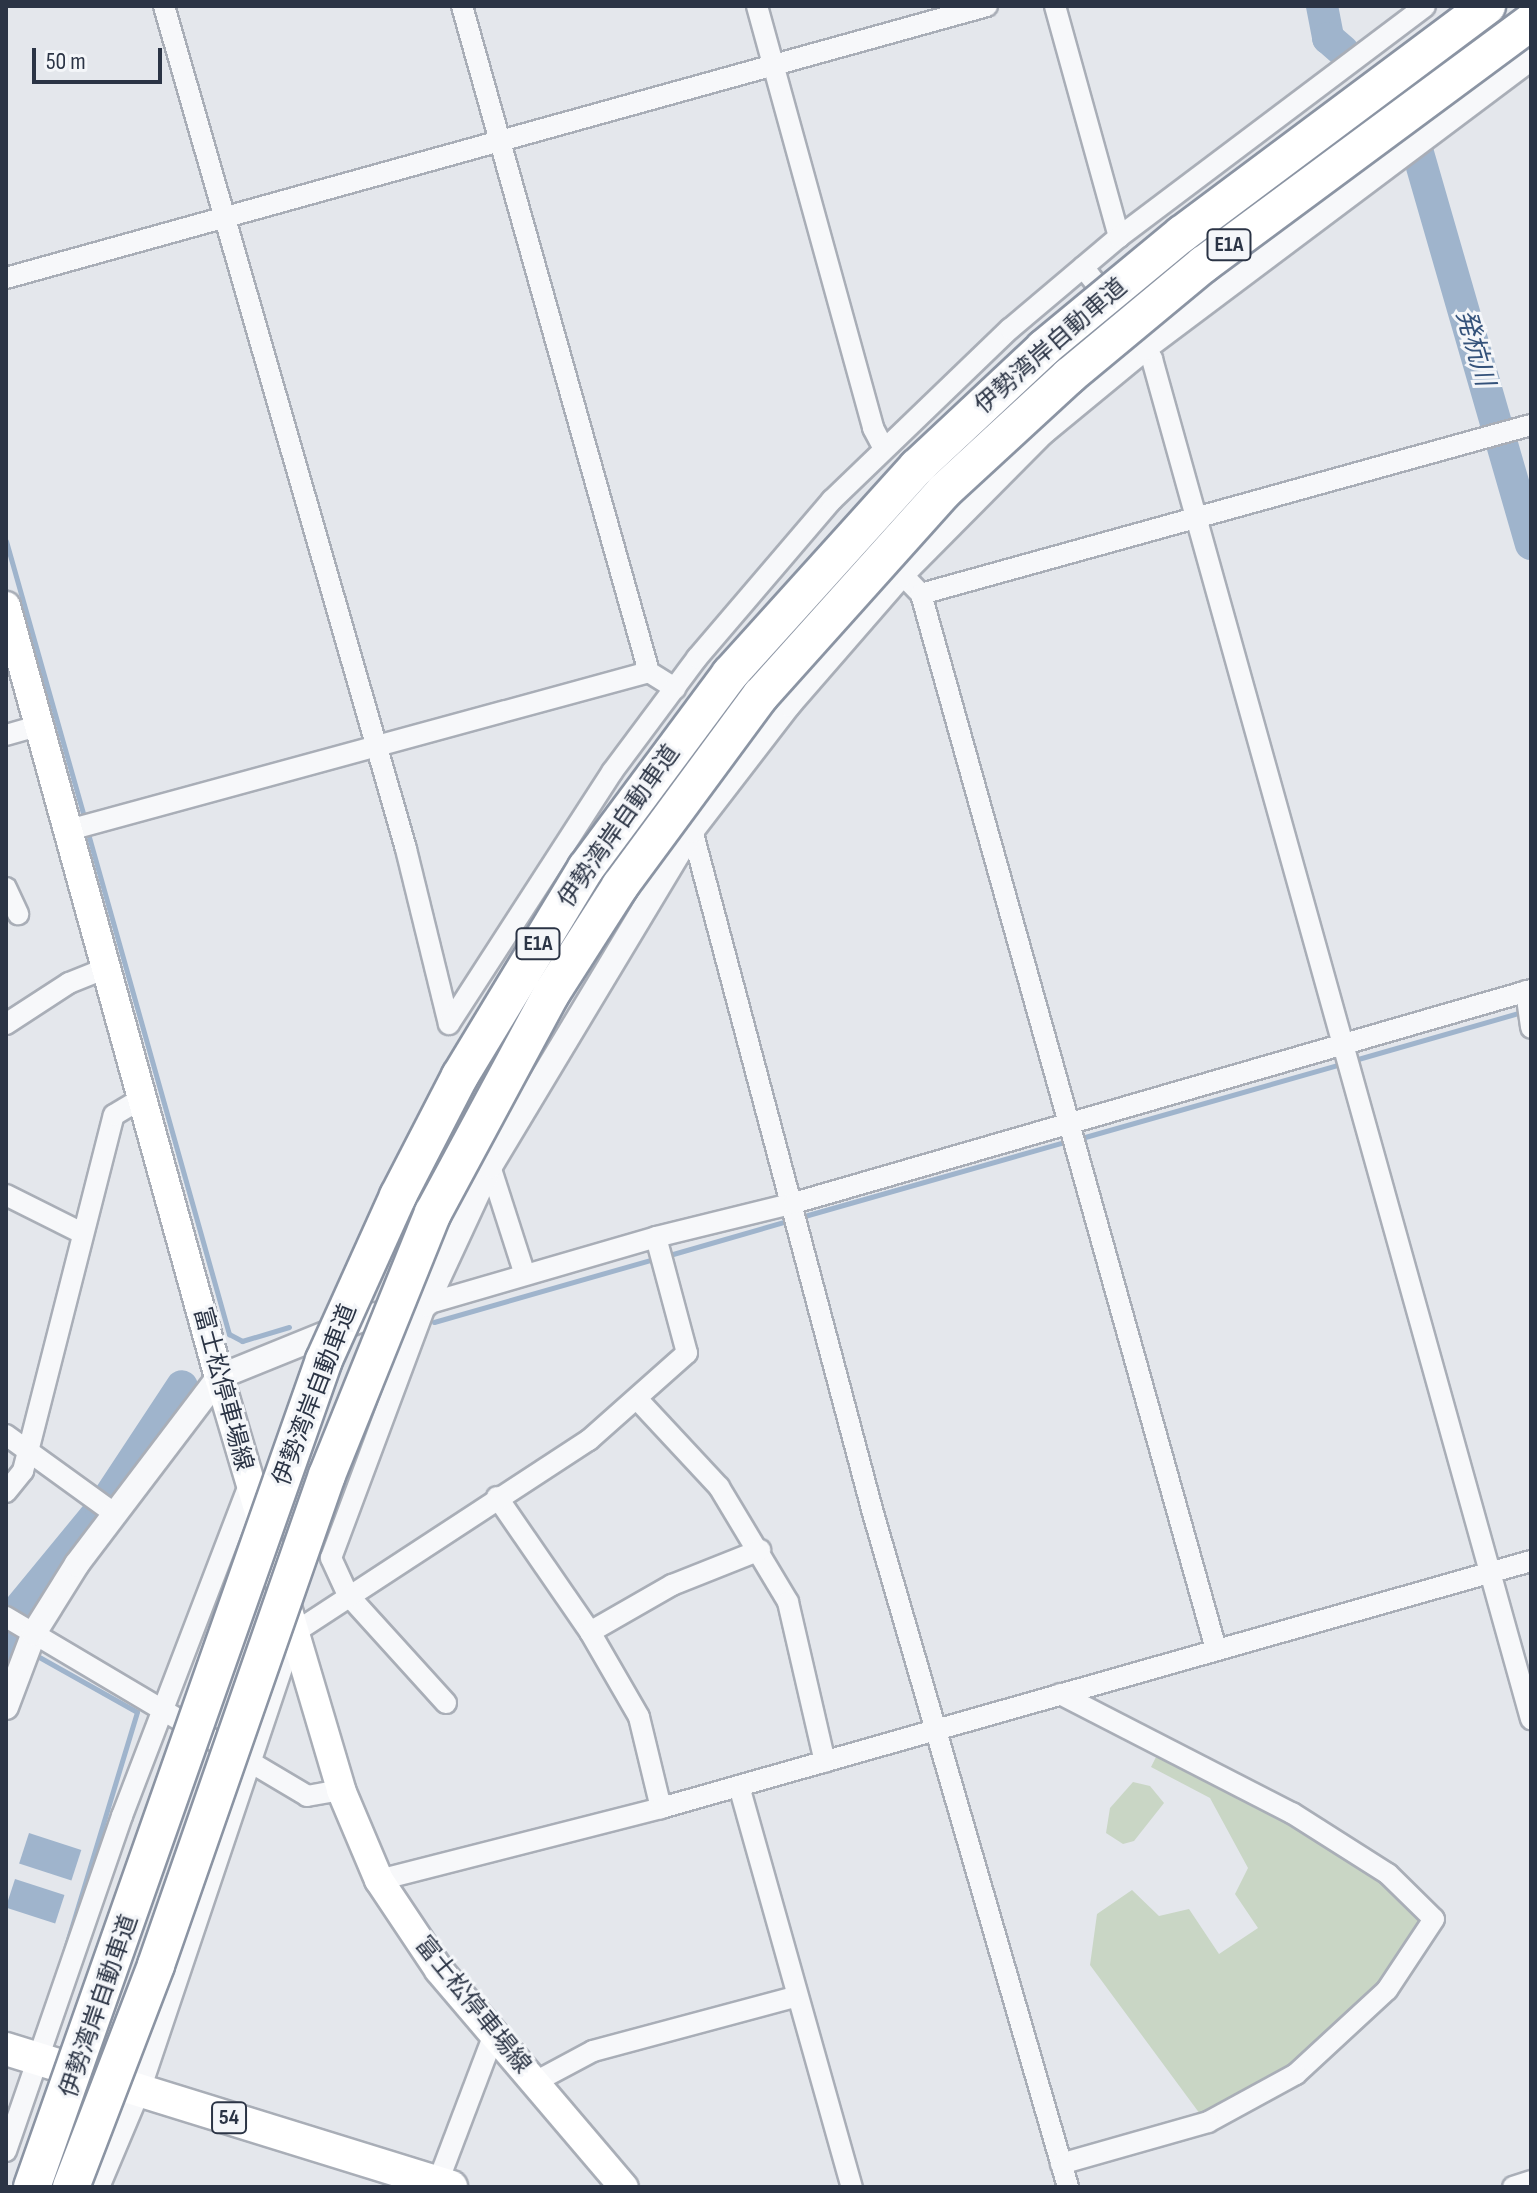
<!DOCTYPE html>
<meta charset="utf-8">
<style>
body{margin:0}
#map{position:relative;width:1537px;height:2193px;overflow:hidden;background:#e4e7ec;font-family:"Sofia Sans Condensed","Noto Sans JP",sans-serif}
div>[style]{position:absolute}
.green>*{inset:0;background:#c9d6c5}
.water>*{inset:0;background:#9fb4cc;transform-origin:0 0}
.stream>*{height:5px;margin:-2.5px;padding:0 2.5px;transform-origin:2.5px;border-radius:2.5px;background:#9fb4cc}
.river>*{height:32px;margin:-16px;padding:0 16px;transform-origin:16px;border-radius:16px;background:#9fb4cc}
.roads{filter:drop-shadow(2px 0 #a9aeb7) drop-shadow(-2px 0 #a9aeb7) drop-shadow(0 2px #a9aeb7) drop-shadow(0 -2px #a9aeb7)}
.minor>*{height:20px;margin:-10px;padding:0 10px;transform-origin:10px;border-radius:10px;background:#f7f8fa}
.tertiary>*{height:24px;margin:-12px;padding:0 12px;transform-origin:12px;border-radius:12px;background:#f7f8fa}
.secondary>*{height:28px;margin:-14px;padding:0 14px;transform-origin:14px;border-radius:14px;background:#fff}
.primary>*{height:32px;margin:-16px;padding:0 16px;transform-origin:16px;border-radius:16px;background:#fff}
.bridges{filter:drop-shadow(2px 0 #8b94a3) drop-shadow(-2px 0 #8b94a3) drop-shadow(0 2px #8b94a3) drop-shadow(0 -2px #8b94a3)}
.motorway-bridge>*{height:36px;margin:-18px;padding:0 18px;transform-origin:18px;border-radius:18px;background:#fff}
span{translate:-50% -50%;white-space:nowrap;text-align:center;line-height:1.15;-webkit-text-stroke:6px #f4f6f9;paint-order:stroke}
.shield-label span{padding:2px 6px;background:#f4f6f9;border:2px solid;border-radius:6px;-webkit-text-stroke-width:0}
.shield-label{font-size:22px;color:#2b3445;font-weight:700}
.street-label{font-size:24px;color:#2b3445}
.water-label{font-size:26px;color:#34527a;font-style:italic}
.frame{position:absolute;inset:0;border:8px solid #2b3445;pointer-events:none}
.scale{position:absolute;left:32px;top:48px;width:130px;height:36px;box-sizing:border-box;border:4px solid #2b3445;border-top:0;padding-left:10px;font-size:24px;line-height:28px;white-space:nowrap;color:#2b3445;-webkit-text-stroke:6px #f4f6f9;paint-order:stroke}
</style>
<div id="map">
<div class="green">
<i style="clip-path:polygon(1158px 1753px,1282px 1820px,1381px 1882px,1420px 1920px,1381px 1981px,1290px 2067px,1200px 2114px,1090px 1965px,1097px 1914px,1132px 1890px,1159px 1916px,1189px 1909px,1219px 1954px,1258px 1928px,1235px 1894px,1248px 1868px,1210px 1798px,1151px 1767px)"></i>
<i style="clip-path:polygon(1133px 1782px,1150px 1786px,1164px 1803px,1134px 1841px,1123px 1844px,1106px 1833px,1110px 1808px)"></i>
</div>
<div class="water">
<i style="left:29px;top:1833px;width:55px;height:32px;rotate:18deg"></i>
<i style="left:15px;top:1879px;width:52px;height:30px;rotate:18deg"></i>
</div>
<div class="stream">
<i style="left:6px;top:541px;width:290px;rotate:74.2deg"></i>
<i style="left:87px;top:830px;width:524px;rotate:74.27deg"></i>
<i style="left:229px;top:1334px;width:15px;rotate:28deg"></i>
<i style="left:242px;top:1341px;width:49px;rotate:-16.6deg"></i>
<i style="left:1351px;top:1061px;width:178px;rotate:-16deg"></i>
<i style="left:1078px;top:1139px;width:274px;rotate:-15.9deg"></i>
<i style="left:801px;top:1217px;width:278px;rotate:-15.9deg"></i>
<i style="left:666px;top:1256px;width:130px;rotate:-16.1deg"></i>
<i style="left:434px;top:1322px;width:232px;rotate:-16deg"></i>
<i style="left:6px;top:1638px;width:16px;rotate:30deg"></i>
<i style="left:32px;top:1653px;width:120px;rotate:29.3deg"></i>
<i style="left:137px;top:1712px;width:278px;rotate:106.9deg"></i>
</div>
<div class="river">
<i style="left:1322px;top:6px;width:33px;rotate:79deg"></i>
<i style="left:1328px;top:38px;width:20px;rotate:41deg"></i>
<i style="left:1418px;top:153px;width:407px;rotate:73.9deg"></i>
<i style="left:6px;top:1662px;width:48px;rotate:-80.3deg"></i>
<i style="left:14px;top:1615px;width:137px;rotate:-50.6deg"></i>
<i style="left:101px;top:1509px;width:147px;rotate:-56.6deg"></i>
</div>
<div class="roads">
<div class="minor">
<i style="left:164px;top:6px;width:877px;rotate:73.98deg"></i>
<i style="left:406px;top:849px;width:180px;rotate:76.2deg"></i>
<i style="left:462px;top:6px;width:692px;rotate:74.32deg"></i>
<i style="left:649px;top:672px;width:31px;rotate:32deg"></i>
<i style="left:757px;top:6px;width:438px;rotate:74.6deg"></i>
<i style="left:873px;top:428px;width:24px;rotate:62deg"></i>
<i style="left:1055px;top:6px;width:240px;rotate:74.5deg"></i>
<i style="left:1083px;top:267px;width:47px;rotate:51.9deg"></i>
<i style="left:6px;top:278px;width:1018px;rotate:-15.5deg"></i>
<i style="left:1136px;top:335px;width:29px;rotate:56deg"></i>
<i style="left:1152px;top:359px;width:1412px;rotate:74.43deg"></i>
<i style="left:892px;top:564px;width:42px;rotate:46deg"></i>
<i style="left:921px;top:594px;width:1095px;rotate:74.38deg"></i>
<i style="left:921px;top:594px;width:633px;rotate:-15.49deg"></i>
<i style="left:6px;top:735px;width:35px;rotate:-16deg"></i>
<i style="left:69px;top:830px;width:601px;rotate:-15.24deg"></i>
<i style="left:692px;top:830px;width:707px;rotate:75.16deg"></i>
<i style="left:873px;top:1513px;width:702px;rotate:73.86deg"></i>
<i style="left:6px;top:888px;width:29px;rotate:65deg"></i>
<i style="left:1526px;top:991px;width:37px;rotate:82deg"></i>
<i style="left:6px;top:1024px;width:75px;rotate:-33.1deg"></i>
<i style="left:69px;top:983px;width:43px;rotate:-21.8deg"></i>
<i style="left:449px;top:1024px;width:300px;rotate:-57.1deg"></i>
<i style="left:612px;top:772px;width:142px;rotate:-53.3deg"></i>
<i style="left:697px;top:658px;width:208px;rotate:-49.5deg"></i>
<i style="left:832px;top:500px;width:247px;rotate:-43.9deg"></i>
<i style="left:1010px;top:329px;width:143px;rotate:-40.2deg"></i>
<i style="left:1119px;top:237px;width:383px;rotate:-37deg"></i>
<i style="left:490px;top:1166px;width:114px;rotate:72.2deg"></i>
<i style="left:6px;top:1195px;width:85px;rotate:26.6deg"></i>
<i style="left:638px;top:1400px;width:119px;rotate:47deg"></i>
<i style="left:719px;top:1487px;width:134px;rotate:59deg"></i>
<i style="left:788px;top:1602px;width:164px;rotate:77deg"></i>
<i style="left:6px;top:1435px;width:135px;rotate:35.9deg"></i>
<i style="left:6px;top:1492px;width:27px;rotate:-51deg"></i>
<i style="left:23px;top:1471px;width:367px;rotate:-75.7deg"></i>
<i style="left:114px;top:1115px;width:35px;rotate:-31deg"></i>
<i style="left:497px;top:1497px;width:164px;rotate:55.4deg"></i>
<i style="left:590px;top:1632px;width:98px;rotate:60deg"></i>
<i style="left:639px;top:1717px;width:94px;rotate:76.4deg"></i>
<i style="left:6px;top:1617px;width:350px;rotate:30.7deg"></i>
<i style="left:307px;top:1796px;width:35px;rotate:-10deg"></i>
<i style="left:590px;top:1632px;width:95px;rotate:-29.8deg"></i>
<i style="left:672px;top:1585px;width:95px;rotate:-21.7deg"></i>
<i style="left:1060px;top:1694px;width:261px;rotate:27.2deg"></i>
<i style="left:1292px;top:1813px;width:114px;rotate:32.4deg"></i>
<i style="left:1388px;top:1874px;width:64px;rotate:44.4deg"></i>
<i style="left:1434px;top:1919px;width:85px;rotate:123.5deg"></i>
<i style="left:1387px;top:1990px;width:124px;rotate:137.3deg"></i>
<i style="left:1296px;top:2074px;width:100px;rotate:151.4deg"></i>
<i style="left:1208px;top:2122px;width:153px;rotate:164.1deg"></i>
<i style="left:446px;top:1703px;width:146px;rotate:-132.2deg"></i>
<i style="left:348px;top:1595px;width:41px;rotate:-114.7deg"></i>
<i style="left:331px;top:1558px;width:271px;rotate:-69.5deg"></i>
<i style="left:426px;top:1304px;width:240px;rotate:-16.2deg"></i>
<i style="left:656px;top:1237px;width:142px;rotate:-13.8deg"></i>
<i style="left:794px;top:1203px;width:767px;rotate:-16.12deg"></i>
<i style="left:739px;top:1786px;width:417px;rotate:74.3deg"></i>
<i style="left:379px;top:1880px;width:291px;rotate:-14.3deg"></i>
<i style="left:661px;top:1808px;width:904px;rotate:-15.85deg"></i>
<i style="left:535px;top:2082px;width:66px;rotate:-28.1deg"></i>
<i style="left:593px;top:2051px;width:208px;rotate:-15deg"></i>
<i style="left:6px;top:2151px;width:355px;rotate:-70.9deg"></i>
<i style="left:122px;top:1816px;width:355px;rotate:-69deg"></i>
<i style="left:99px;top:2187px;width:105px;rotate:-67.1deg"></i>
<i style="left:140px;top:2090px;width:482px;rotate:-71.4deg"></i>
<i style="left:294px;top:1633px;width:353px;rotate:-33.2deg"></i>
<i style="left:589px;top:1440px;width:131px;rotate:-41.6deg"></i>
<i style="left:687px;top:1353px;width:120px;rotate:-105deg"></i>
<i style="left:436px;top:2187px;width:164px;rotate:-69.2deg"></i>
<i style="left:1513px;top:2187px;width:19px;rotate:-18deg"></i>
</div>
<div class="tertiary">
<i style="left:6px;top:1707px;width:79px;rotate:-69.3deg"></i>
<i style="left:34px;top:1633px;width:81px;rotate:-58.1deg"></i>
<i style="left:77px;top:1564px;width:235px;rotate:-52.8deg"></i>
<i style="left:219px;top:1377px;width:160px;rotate:-22.1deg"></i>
<i style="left:367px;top:1317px;width:60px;rotate:-12.4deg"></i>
<i style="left:426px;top:1304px;width:152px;rotate:-65.1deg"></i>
<i style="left:490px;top:1166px;width:392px;rotate:-59deg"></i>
<i style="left:692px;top:830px;width:159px;rotate:-52.4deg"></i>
<i style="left:789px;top:704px;width:171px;rotate:-49deg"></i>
<i style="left:901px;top:575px;width:202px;rotate:-45.2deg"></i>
<i style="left:1043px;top:432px;width:134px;rotate:-39.5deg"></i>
<i style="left:1146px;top:347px;width:481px;rotate:-36.9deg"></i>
</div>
<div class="secondary">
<i style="left:6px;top:606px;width:800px;rotate:74.56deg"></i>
<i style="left:219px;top:1377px;width:431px;rotate:73.5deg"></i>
<i style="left:341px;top:1790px;width:98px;rotate:67.1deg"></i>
<i style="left:379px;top:1880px;width:108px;rotate:56.3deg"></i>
<i style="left:439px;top:1970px;width:285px;rotate:49.6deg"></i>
</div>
<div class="primary">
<i style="left:6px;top:2049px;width:466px;rotate:17.2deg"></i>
</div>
</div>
<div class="bridges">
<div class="motorway-bridge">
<i style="left:32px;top:2187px;width:877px;rotate:-70.55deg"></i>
<i style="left:324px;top:1360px;width:180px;rotate:-65.7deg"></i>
<i style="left:398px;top:1196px;width:135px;rotate:-62.7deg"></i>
<i style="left:460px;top:1076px;width:243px;rotate:-58.8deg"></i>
<i style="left:586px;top:868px;width:242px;rotate:-53.4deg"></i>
<i style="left:730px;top:674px;width:279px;rotate:-47.9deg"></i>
<i style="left:917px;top:467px;width:174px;rotate:-43.1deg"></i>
<i style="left:1044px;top:348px;width:179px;rotate:-39.6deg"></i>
<i style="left:1182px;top:234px;width:381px;rotate:-36.8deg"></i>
<i style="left:71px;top:2187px;width:238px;rotate:-69deg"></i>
<i style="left:156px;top:1965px;width:519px;rotate:-70.76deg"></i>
<i style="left:327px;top:1475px;width:283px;rotate:-68deg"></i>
<i style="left:433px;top:1213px;width:249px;rotate:-61.7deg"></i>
<i style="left:551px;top:994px;width:128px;rotate:-57.4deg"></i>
<i style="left:620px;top:886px;width:237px;rotate:-53.6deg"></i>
<i style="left:761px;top:695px;width:274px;rotate:-48.1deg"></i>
<i style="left:944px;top:491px;width:170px;rotate:-42.6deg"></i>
<i style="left:1069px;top:376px;width:175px;rotate:-39.7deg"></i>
<i style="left:1204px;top:264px;width:407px;rotate:-36.5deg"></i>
</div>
</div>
<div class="shield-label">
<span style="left:1229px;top:245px">E1A</span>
<span style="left:538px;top:944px">E1A</span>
<span style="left:229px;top:2118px">54</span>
</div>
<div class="street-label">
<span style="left:1051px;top:346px;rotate:-41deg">伊勢湾岸自動車道</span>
<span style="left:619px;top:826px;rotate:-55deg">伊勢湾岸自動車道</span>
<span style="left:223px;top:1389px;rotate:75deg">富士松停車場線</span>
<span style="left:315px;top:1395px;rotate:-69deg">伊勢湾岸自動車道</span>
<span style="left:473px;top:2005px;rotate:51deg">富士松停車場線</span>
<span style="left:99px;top:2006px;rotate:-71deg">伊勢湾岸自動車道</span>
</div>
<div class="water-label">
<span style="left:1474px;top:348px;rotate:74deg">発杭川</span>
</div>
<div class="frame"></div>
<div class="scale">50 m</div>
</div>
